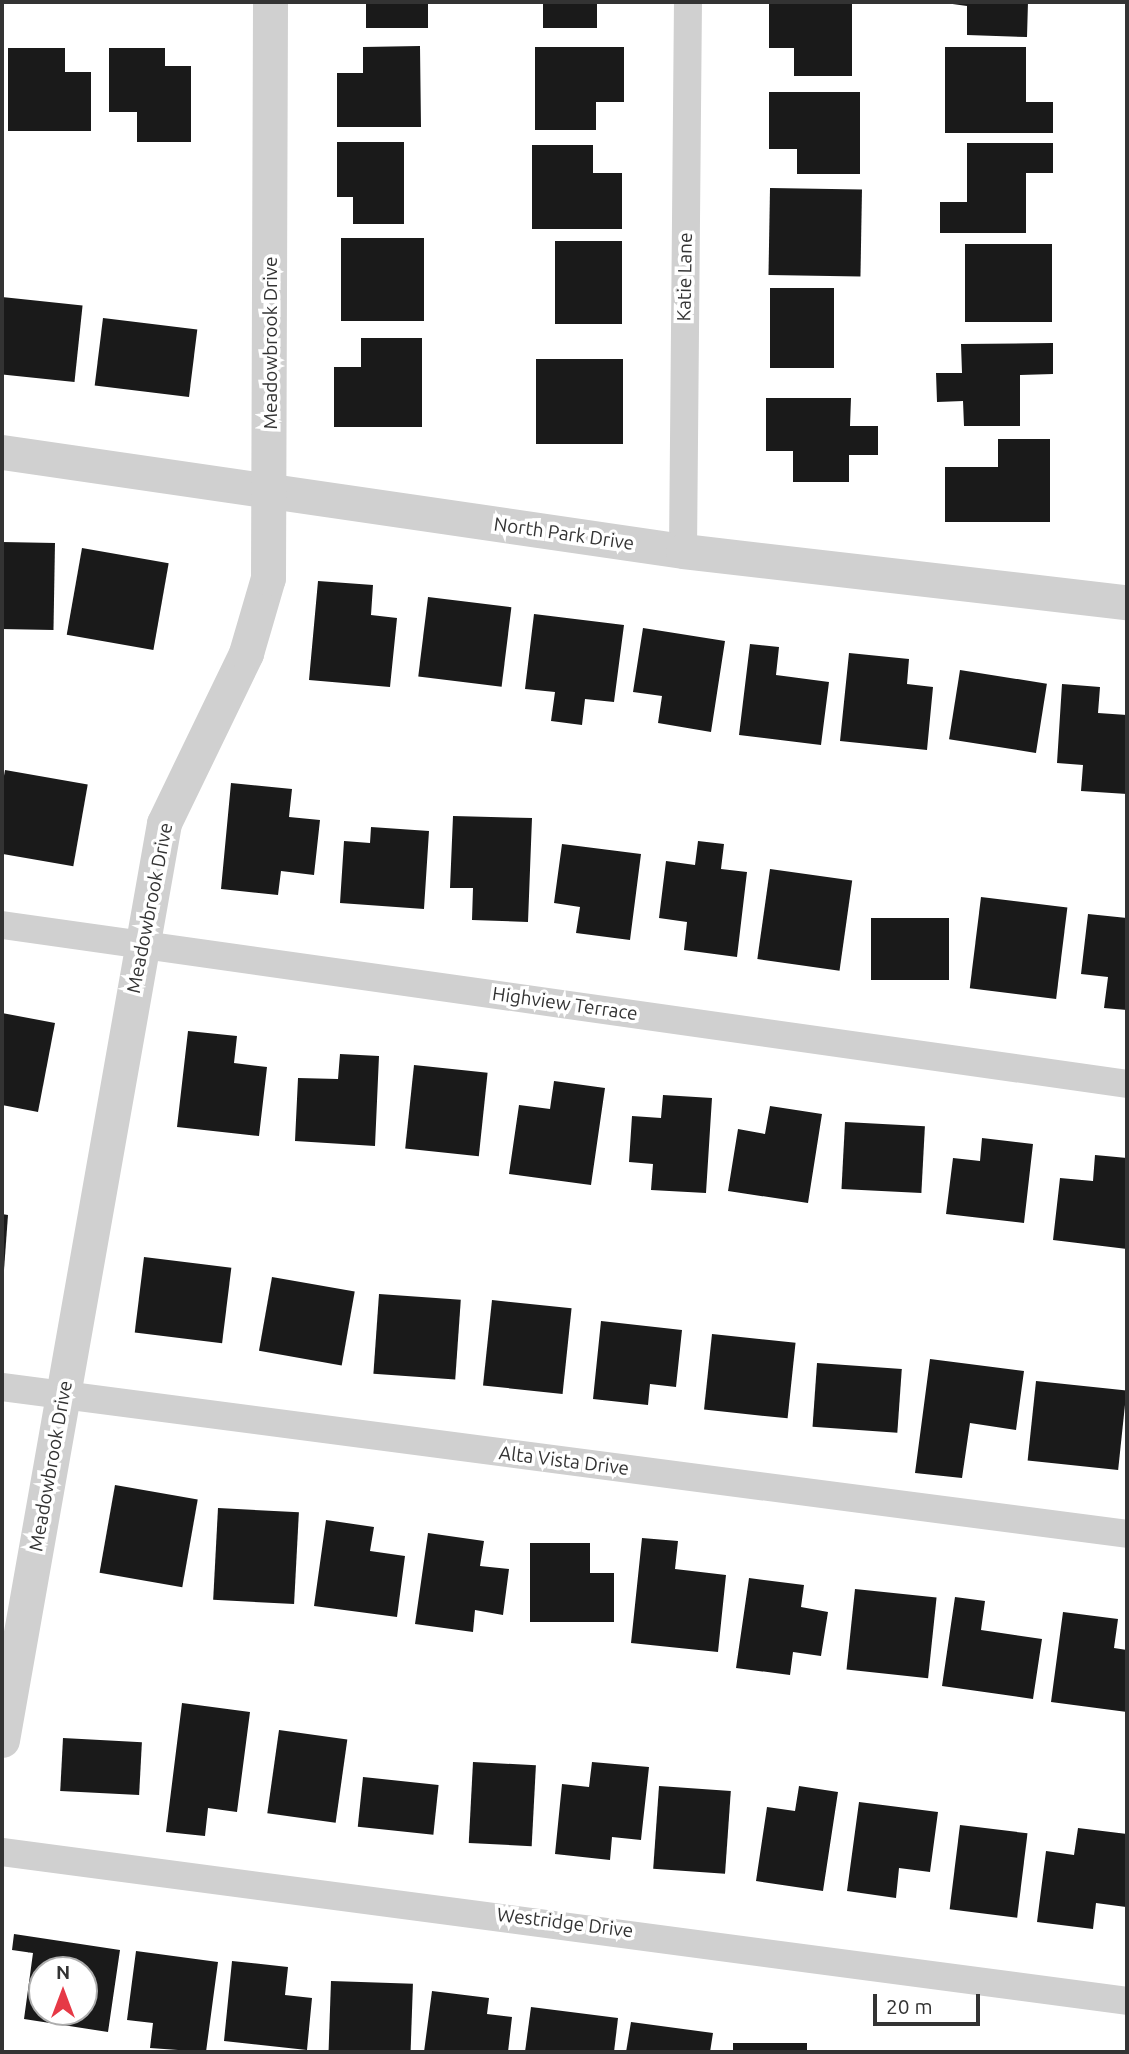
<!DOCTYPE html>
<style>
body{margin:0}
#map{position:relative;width:1129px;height:2054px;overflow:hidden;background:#fff;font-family:Ubuntu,sans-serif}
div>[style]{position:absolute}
.building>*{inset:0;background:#1a1a1a;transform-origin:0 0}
.minor>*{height:28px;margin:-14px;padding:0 14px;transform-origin:14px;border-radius:14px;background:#d0d0d0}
.tertiary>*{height:35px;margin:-17.5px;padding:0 17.5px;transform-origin:17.5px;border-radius:17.5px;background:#d0d0d0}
span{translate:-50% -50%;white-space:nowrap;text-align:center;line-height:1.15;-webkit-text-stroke:7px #fff;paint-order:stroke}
.street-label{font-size:19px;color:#333}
.frame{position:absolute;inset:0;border:4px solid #333;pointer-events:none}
.north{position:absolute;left:28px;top:1956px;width:70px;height:70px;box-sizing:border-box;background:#fff;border:2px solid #adadad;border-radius:50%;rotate:0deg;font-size:19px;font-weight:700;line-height:28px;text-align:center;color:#333}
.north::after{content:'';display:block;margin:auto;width:24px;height:32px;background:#e63946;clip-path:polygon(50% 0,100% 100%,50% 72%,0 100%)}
.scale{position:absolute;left:873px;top:1994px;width:107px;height:32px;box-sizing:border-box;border:4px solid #333;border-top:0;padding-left:9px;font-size:21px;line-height:24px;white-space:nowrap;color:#333;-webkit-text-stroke:5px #fff;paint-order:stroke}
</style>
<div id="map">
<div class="building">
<i style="left:366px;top:2px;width:62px;height:26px"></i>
<i style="left:543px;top:2px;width:54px;height:26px"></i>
<i style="clip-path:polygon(769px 2px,852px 2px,852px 76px,794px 76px,794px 48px,769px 48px)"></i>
<i style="clip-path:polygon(938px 2px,1028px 2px,1027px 37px,967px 35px,967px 6px)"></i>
<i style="clip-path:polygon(420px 46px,421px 127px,337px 127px,337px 73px,363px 73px,363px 47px)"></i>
<i style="clip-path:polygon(535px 47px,624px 47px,624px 102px,596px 102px,596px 130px,535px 130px)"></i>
<i style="clip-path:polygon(945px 47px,1026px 47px,1026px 102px,1053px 102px,1053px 133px,945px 133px)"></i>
<i style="clip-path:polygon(8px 48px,65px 48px,65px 72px,91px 72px,91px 131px,8px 131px)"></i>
<i style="clip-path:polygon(109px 48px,165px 48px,165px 66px,191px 66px,191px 142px,137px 142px,137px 112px,109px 112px)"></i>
<i style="clip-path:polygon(769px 92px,860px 92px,860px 174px,797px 174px,797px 149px,769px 149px)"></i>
<i style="clip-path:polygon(337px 142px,404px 142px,404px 224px,353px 224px,353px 197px,337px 197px)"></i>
<i style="clip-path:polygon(967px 143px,1053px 143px,1053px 173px,1026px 173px,1026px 233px,940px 233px,940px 202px,967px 202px)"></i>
<i style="clip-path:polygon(532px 145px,593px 145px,593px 173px,622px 173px,622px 229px,532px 229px)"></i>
<i style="left:770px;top:188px;width:92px;height:87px;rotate:1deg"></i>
<i style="left:341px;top:238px;width:83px;height:83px"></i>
<i style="left:555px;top:241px;width:67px;height:83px"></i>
<i style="left:965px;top:244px;width:87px;height:78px"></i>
<i style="left:770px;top:288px;width:64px;height:80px"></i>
<i style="left:2px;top:297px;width:81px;height:77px;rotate:6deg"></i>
<i style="left:103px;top:318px;width:95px;height:68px;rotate:7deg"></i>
<i style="clip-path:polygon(361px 338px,422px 338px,422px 427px,334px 427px,334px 367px,361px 367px)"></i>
<i style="clip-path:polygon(1053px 343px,1053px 374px,1020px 375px,1020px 426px,964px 426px,963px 401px,937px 402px,936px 373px,962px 373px,961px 344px)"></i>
<i style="left:536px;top:359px;width:87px;height:85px"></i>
<i style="clip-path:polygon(766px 398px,851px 398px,850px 426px,878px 426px,878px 455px,849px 455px,849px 482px,793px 482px,793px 451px,766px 451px)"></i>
<i style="clip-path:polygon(998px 439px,1050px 439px,1050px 522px,945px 522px,945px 467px,998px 467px)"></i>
<i style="left:2px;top:542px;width:53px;height:87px;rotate:1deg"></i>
<i style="left:82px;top:548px;width:88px;height:88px;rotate:10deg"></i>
<i style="clip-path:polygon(318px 581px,373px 585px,371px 615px,397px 618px,390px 687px,309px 680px)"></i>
<i style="left:428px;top:597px;width:84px;height:80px;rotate:7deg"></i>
<i style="clip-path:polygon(534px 614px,624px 625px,614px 702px,585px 699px,582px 725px,551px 721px,555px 692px,525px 689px)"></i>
<i style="clip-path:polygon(643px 628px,725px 641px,711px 732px,658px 723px,662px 696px,633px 692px)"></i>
<i style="clip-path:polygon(750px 644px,779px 647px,776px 675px,829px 682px,821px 745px,739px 735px)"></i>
<i style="clip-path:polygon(849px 653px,909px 659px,907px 684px,933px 687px,927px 750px,840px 741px)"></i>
<i style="left:960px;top:670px;width:88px;height:70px;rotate:9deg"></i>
<i style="clip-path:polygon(1062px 684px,1100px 687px,1098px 713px,1127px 715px,1127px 794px,1081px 791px,1083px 765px,1057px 763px)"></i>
<i style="left:5px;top:770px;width:84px;height:83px;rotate:10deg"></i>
<i style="clip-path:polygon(231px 783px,292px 789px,289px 817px,320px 820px,314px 875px,281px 871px,278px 895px,221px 889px)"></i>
<i style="clip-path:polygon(453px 816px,532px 818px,528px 922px,472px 920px,473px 888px,450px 888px)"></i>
<i style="clip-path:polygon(371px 827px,429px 831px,424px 909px,340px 903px,344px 841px,370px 843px)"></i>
<i style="clip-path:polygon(698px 841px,724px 844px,721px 869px,747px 872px,737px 957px,684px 950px,687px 922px,659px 918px,666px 861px,695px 865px)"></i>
<i style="clip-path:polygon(562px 844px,641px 854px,630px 940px,576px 933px,580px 907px,554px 903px)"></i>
<i style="left:770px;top:869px;width:83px;height:91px;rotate:8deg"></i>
<i style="left:981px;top:897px;width:87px;height:92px;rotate:7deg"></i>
<i style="clip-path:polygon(1088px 914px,1127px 918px,1127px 1010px,1104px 1008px,1108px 977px,1081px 974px)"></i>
<i style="left:871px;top:918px;width:78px;height:62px"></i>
<i style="clip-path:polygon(2px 1013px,55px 1023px,38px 1112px,2px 1105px)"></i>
<i style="clip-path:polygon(188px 1031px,237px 1036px,234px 1063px,267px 1067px,259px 1136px,177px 1127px)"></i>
<i style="clip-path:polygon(340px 1054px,379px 1056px,375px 1146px,295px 1141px,298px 1078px,338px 1079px)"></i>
<i style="left:414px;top:1065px;width:74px;height:84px;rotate:6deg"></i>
<i style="clip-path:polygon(554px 1081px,605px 1088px,591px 1185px,509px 1174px,519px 1105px,550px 1109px)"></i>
<i style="clip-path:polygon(663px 1095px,712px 1098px,706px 1193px,651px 1190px,653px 1164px,629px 1162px,632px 1116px,661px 1118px)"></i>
<i style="clip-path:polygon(770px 1106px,822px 1114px,808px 1203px,728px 1191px,738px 1129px,765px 1134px)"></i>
<i style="left:845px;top:1122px;width:80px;height:67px;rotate:3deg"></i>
<i style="clip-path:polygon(982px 1138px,1033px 1144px,1024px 1223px,946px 1214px,953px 1158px,980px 1161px)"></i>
<i style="clip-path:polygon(1095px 1155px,1127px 1158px,1127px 1249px,1053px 1240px,1060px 1178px,1093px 1181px)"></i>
<i style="clip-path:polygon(2px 1214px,8px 1215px,4px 1270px,2px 1270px)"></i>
<i style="left:144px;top:1257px;width:88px;height:76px;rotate:7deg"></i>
<i style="left:272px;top:1277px;width:84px;height:75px;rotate:10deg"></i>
<i style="left:379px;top:1294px;width:82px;height:80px;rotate:4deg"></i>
<i style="left:492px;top:1300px;width:80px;height:86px;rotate:6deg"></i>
<i style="clip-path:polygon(601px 1321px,682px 1330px,676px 1387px,650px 1384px,648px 1405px,593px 1399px)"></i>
<i style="left:712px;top:1334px;width:84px;height:76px;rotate:6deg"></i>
<i style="clip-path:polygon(930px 1359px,1024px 1371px,1016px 1430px,970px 1423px,962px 1478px,915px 1473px)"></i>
<i style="left:817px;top:1363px;width:85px;height:64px;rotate:4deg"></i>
<i style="left:1036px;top:1381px;width:91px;height:80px;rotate:6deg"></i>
<i style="left:115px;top:1485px;width:84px;height:89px;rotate:10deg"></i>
<i style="left:218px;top:1508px;width:81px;height:92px;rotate:3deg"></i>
<i style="clip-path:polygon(326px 1520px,374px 1527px,370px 1551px,405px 1556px,397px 1617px,314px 1606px)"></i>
<i style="clip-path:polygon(428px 1533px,484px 1541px,480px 1566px,509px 1569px,503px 1615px,475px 1610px,473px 1632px,415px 1624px)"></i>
<i style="clip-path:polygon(642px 1538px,678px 1541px,675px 1569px,726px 1575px,718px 1652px,631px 1643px)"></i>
<i style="clip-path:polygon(530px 1543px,590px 1543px,590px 1573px,614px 1573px,614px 1622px,530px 1622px)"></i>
<i style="clip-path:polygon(749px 1578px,804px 1585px,801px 1607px,828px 1612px,821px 1656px,793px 1652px,790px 1675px,736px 1668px)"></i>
<i style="left:855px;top:1589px;width:82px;height:81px;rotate:6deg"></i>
<i style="clip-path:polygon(955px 1597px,985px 1601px,981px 1630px,1042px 1639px,1033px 1699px,942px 1686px)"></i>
<i style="clip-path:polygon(1063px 1612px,1118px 1619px,1114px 1648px,1127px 1650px,1127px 1712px,1051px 1702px)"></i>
<i style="clip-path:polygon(182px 1703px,250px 1712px,237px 1812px,208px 1808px,205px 1836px,166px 1832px)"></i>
<i style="left:279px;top:1730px;width:69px;height:84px;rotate:8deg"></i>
<i style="left:63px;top:1738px;width:79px;height:53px;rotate:3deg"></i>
<i style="left:473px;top:1762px;width:63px;height:81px;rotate:3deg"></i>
<i style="clip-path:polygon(592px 1762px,649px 1767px,641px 1840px,612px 1837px,610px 1860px,555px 1854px,562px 1784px,589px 1787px)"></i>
<i style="left:363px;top:1777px;width:76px;height:50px;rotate:6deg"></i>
<i style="left:659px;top:1786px;width:72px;height:83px;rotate:4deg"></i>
<i style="clip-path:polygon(799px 1786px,838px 1792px,823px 1891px,756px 1881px,767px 1807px,795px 1811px)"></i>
<i style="clip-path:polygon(859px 1802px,938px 1812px,930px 1872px,899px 1868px,896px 1898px,847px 1891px)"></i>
<i style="left:960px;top:1825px;width:68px;height:85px;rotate:7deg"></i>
<i style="clip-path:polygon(1078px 1828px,1127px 1834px,1126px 1907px,1096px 1903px,1093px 1929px,1037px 1922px,1046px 1851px,1074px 1855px)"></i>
<i style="clip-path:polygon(evenodd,14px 1934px,120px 1950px,108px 2032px,24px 2019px,33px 1953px,12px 1950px,14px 1934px,42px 1970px,84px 1970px,84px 2012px,42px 2012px,42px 1970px)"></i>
<i style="clip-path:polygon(136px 1951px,218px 1962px,206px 2052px,150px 2048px,153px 2023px,127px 2020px)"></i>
<i style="clip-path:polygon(232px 1961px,288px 1967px,285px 1995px,312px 1998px,307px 2050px,224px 2041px)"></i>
<i style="left:331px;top:1981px;width:82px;height:71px;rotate:2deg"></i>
<i style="clip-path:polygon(432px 1991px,489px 1998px,487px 2014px,512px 2017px,508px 2052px,424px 2052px)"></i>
<i style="clip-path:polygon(531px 2007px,618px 2018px,614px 2052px,525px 2052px)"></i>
<i style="clip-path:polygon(631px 2022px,713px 2033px,710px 2052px,626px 2052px)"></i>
<i style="left:733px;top:2043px;width:74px;height:9px"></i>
</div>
<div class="minor">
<i style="left:683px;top:551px;width:549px;rotate:-89.48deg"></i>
<i style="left:2px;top:925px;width:1136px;rotate:8.04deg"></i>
<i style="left:2px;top:1387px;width:1135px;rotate:7.44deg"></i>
<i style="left:2px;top:1852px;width:1135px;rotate:7.54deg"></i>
</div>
<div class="tertiary">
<i style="left:2px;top:452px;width:688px;rotate:8.27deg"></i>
<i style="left:683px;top:551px;width:447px;rotate:6.6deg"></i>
<i style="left:2px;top:1740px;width:931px;rotate:-79.98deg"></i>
<i style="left:164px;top:823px;width:189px;rotate:-64.2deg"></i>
<i style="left:246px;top:653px;width:78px;rotate:-73.7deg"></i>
<i style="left:268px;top:578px;width:576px;rotate:-89.8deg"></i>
</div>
<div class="street-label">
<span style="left:685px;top:277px;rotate:-89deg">Katie Lane</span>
<span style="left:271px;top:343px;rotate:-90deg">Meadowbrook Drive</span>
<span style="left:564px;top:534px;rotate:8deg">North Park Drive</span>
<span style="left:150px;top:908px;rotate:-79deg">Meadowbrook Drive</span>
<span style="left:565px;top:1004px;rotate:8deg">Highview Terrace</span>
<span style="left:564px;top:1461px;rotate:7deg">Alta Vista Drive</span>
<span style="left:51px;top:1466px;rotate:-80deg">Meadowbrook Drive</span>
<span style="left:565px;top:1923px;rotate:7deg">Westridge Drive</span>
</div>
<div class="frame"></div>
<div class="north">N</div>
<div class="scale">20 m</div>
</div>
